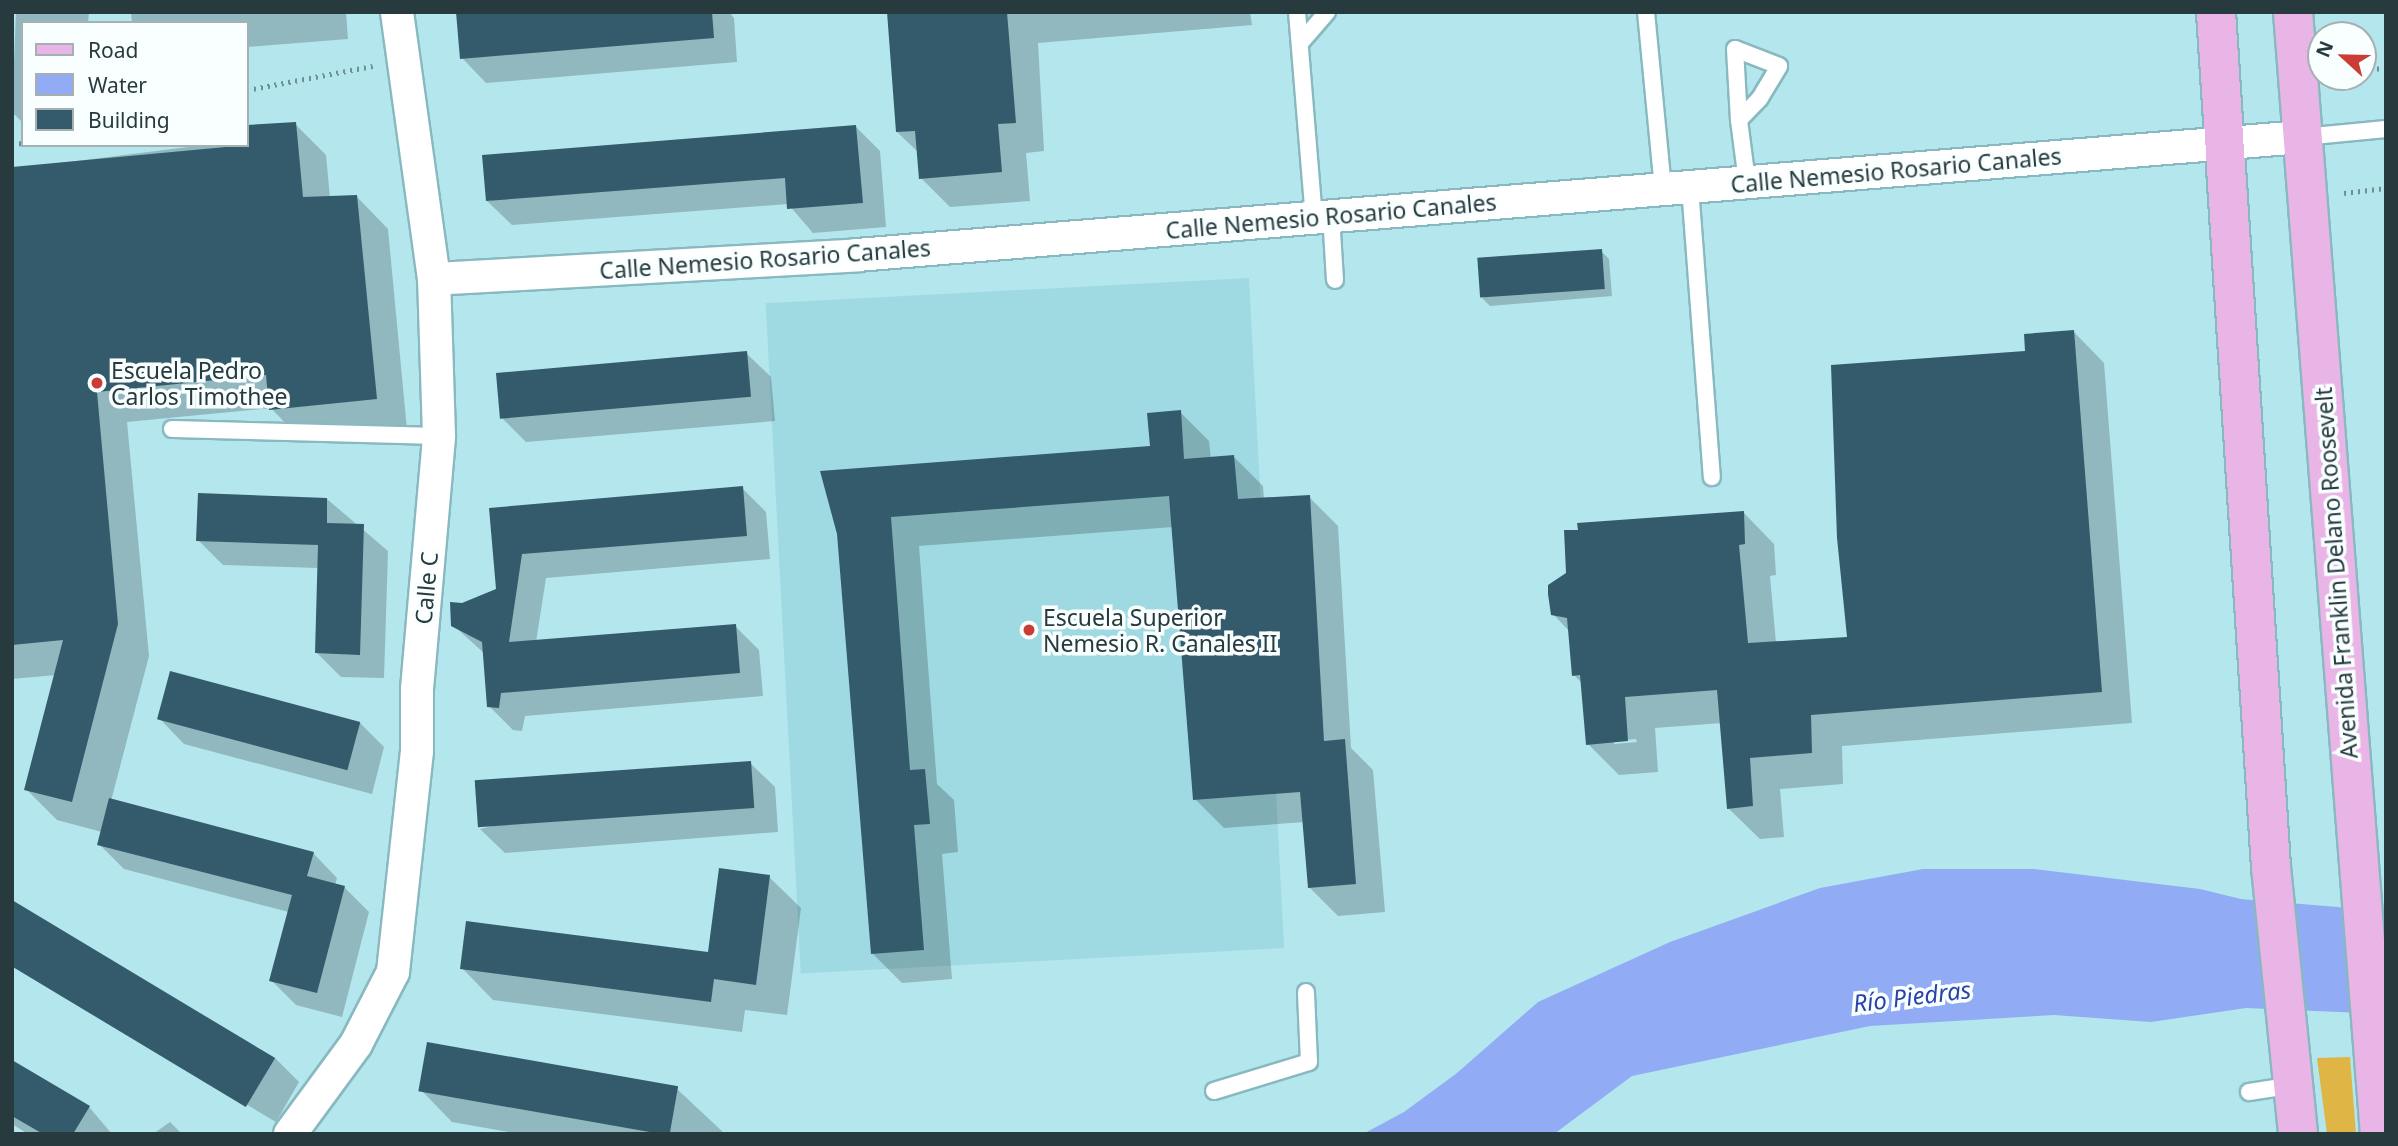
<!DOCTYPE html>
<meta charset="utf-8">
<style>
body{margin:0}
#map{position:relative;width:2398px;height:1146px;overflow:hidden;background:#b4e6ee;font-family:"Noto Sans",sans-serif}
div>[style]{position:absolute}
.built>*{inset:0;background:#9fdae3;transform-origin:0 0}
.green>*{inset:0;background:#dfb545}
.water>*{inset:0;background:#91acf4}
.shadow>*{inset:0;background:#0003}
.building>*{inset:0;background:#345b6c;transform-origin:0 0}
.path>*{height:4.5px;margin-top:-2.25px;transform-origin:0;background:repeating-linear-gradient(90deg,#6d9096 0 2px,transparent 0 7px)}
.roads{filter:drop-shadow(2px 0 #88b9c0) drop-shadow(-2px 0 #88b9c0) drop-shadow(0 2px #88b9c0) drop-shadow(0 -2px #88b9c0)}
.service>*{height:16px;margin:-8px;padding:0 8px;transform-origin:8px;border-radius:8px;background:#fff}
.minor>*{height:32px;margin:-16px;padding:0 16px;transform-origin:16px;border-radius:16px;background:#fff}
.primary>*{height:38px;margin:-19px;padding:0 19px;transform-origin:19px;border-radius:19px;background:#e8b5e6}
.dots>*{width:19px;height:19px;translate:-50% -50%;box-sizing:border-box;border:4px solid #f9feff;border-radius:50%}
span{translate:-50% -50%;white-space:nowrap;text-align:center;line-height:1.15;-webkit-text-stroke:7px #f9feff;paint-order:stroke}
.street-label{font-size:23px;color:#273b3e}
.poi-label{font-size:23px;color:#273b3e}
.left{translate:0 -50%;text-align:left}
.water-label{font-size:24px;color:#2a43a9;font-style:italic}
.frame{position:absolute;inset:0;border:14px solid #273b3e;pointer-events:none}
.legend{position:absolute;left:21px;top:21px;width:228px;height:126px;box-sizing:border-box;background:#f9feff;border:2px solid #a5b0b2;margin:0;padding:9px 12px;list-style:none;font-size:21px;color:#273b3e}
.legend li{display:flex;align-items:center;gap:14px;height:35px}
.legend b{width:35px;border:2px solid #a5b0b2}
.north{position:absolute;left:2307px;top:21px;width:70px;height:70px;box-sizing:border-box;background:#f9feff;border:2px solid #a5b0b2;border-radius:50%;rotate:292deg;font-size:19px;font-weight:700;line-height:28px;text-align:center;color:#273b3e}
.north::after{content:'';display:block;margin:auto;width:24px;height:32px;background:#cb3d34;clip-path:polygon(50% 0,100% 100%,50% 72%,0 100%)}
</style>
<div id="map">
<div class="built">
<i style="left:1249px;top:278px;width:671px;height:484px;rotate:87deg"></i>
</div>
<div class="green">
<i style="clip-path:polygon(2350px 1057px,2356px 1134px,2327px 1134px,2317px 1058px)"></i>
</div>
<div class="water">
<i style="clip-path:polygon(1923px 869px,2034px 869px,2200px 889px,2241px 899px,2386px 911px,2386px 1014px,2246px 1008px,2151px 1022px,2054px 1015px,1870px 1026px,1632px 1076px,1554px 1134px,1363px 1134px,1404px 1112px,1457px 1073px,1538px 1002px,1670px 942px,1820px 888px)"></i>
</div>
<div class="shadow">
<i style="clip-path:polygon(16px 12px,89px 12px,88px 23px,23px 23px,23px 123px,12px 112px)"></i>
<i style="clip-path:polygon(131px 12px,346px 12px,348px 39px,247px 47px,247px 23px,132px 23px)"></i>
<i style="clip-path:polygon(474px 12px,729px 12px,734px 18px,737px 62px,486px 83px,462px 58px)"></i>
<i style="clip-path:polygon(888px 12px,1250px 12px,1252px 25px,1038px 43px,1044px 151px,1026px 153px,1030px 201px,950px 207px,921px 178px,919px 153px,897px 132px)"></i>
<i style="clip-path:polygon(295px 124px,326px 155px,330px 198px,357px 197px,388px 229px,407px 430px,302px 441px,271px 408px,127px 422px,149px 656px,111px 801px,313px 853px,337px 878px,335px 885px,344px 887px,369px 912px,342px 1017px,296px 1005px,271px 980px,289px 912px,124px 869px,99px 844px,102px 832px,57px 820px,26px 789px,56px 675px,12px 679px,12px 169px,204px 145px,247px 145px,247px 126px)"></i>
<i style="clip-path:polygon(856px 127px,880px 151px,886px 227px,813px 233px,788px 204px,512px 225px,487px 201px)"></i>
<i style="clip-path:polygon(1601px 251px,1609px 259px,1612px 296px,1490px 306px,1482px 298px)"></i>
<i style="clip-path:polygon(evenodd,2073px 331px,2104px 363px,2132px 723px,1842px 746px,1843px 784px,1780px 789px,1784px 837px,1760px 839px,1728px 808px,1722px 723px,1655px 728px,1658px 772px,1619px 775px,1588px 744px,1583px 684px,1574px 675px,1570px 632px,1553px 614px,1743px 512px,1774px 544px,1776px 575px,1770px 576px,1776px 643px,1848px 639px,2026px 352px,2073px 331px,1636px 739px,1637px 742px,1614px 744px,1614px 741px,1636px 739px)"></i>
<i style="clip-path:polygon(746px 353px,771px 377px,775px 421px,526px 442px,501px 417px)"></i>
<i style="clip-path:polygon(1180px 412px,1209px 441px,1211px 459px,1234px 457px,1263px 486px,1264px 499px,1309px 497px,1338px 526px,1351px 748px,1373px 770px,1385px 912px,1338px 916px,1309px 887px,1304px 822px,1224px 828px,1195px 799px,1173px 527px,919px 546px,937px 784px,954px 800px,958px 852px,942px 854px,952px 979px,902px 983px,872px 953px,839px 534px,822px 473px,1152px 448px)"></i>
<i style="clip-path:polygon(742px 488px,766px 512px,770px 559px,546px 578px,536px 642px,735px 626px,759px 650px,763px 696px,525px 716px,522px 731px,513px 730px,489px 706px,485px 654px,453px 625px,463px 604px,498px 590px,490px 509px)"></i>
<i style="clip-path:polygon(327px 499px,388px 551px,384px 678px,341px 677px,317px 653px,319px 568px,223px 565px,198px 540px)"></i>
<i style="clip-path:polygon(160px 719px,360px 723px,384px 747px,372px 794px,184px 744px)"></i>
<i style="clip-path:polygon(750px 763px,775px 787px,778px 832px,505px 853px,480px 829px)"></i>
<i style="clip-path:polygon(769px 877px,801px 908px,787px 1015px,745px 1010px,742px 1032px,493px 1000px,462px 968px,710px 954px)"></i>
<i style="clip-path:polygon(12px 902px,275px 1058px,299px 1082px,276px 1122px,12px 965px)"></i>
<i style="clip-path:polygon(12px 1062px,89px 1107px,112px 1134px,28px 1134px,12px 1124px)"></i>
<i style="clip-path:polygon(677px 1089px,725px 1134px,520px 1134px,452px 1122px,421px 1090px)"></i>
<i style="clip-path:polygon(170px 1122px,182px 1134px,153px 1134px)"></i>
</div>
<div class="building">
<i style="clip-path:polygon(456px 12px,712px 12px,714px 38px,460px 59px)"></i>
<i style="clip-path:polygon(887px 12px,1007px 12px,1016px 123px,998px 124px,1002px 172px,919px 179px,915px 131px,896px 132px)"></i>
<i style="clip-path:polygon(296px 122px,303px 197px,357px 195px,377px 399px,269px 410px,266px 375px,97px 392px,118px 624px,72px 802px,24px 790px,63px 640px,12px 645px,12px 167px,247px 145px,247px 125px)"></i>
<i style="clip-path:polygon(856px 125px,863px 203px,787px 209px,785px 178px,486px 201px,482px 155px)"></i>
<i style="left:1602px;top:249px;width:40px;height:125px;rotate:86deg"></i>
<i style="clip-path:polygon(2074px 330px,2102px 692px,1811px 715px,1812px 753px,1750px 758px,1753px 806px,1727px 809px,1717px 690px,1625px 697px,1628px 741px,1586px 745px,1580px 675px,1572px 676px,1567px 618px,1551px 615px,1548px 594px,1548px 585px,1566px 573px,1564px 530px,1578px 530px,1577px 523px,1744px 511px,1745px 544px,1739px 545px,1748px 643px,1847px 637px,1837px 538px,1831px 365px,2025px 351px,2024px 334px)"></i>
<i style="left:747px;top:351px;width:46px;height:252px;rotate:85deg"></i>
<i style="clip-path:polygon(1181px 410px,1184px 459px,1234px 455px,1238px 499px,1310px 495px,1324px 741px,1345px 739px,1356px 884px,1308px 888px,1300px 792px,1193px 800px,1169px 496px,891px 517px,910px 770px,925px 769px,930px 824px,914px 825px,924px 950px,871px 954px,837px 534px,820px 471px,1150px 446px,1147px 413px)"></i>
<i style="clip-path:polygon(743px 486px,747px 536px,522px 554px,509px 642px,736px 624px,740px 673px,501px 693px,499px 708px,487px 707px,482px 642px,451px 626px,450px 602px,462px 603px,496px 589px,489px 508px)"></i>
<i style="clip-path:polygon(198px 493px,327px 498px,327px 523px,364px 524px,360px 655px,315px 653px,318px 545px,196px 541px)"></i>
<i style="left:170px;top:671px;width:197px;height:50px;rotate:15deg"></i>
<i style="left:751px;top:761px;width:47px;height:277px;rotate:86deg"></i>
<i style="clip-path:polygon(109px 798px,314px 852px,307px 876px,345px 886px,317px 993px,269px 981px,292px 895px,97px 845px)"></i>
<i style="clip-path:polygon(719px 868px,770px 875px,756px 985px,714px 979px,711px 1002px,460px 969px,466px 921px,708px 952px)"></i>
<i style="left:12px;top:900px;width:307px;height:57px;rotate:31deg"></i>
<i style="left:427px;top:1042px;width:255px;height:50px;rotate:10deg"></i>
<i style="clip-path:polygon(12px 1060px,90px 1106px,73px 1134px,43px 1134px,12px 1116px)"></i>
</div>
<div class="path">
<i style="left:2363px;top:69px;width:23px;rotate:-2deg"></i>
<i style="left:247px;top:90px;width:128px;rotate:-10.8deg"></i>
<i style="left:12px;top:144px;width:11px;rotate:-5deg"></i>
<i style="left:2344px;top:193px;width:42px;rotate:-6.8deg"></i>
</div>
<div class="roads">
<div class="service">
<i style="left:1297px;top:12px;width:206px;rotate:85.3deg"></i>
<i style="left:1646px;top:12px;width:178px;rotate:84.5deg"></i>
<i style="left:1302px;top:41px;width:38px;rotate:-49deg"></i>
<i style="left:1739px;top:120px;width:30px;rotate:-46deg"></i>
<i style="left:1760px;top:98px;width:37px;rotate:-59deg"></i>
<i style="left:1779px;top:66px;width:47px;rotate:-158.9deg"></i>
<i style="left:1735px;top:49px;width:71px;rotate:86.8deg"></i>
<i style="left:1739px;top:120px;width:63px;rotate:82.6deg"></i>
<i style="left:2303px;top:137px;width:83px;rotate:-5.5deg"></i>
<i style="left:1690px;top:187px;width:291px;rotate:85.7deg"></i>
<i style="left:1331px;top:215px;width:65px;rotate:86.5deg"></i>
<i style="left:172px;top:429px;width:267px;rotate:1.5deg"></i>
<i style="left:1214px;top:1091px;width:99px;rotate:-17deg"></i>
<i style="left:1309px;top:1062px;width:70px;rotate:-92.5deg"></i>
<i style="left:2249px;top:1092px;width:46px;rotate:-8.8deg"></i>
</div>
<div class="minor">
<i style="left:434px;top:279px;width:424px;rotate:-3.2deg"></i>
<i style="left:857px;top:255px;width:1451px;rotate:-4.67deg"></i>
<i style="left:290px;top:1134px;width:112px;rotate:-53.7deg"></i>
<i style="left:356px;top:1044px;width:81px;rotate:-62.8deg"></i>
<i style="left:393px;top:972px;width:222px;rotate:-83.8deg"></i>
<i style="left:417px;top:751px;width:62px;rotate:-90deg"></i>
<i style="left:417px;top:689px;width:254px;rotate:-85deg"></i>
<i style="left:439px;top:436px;width:157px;rotate:-91.8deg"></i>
<i style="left:434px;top:279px;width:270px;rotate:-97.9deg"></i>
</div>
<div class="primary">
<i style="left:2216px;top:12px;width:857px;rotate:86.32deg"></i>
<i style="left:2271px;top:867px;width:268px;rotate:84.2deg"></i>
<i style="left:2293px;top:12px;width:1125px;rotate:85.57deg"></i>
</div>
</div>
<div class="dots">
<i style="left:97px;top:383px;background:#cb3d34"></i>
<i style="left:1029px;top:630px;background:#cb3d34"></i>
</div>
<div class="street-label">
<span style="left:1896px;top:170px;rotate:-5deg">Calle Nemesio Rosario Canales</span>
<span style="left:1331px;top:216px;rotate:-5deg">Calle Nemesio Rosario Canales</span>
<span style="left:765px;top:259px;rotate:-4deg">Calle Nemesio Rosario Canales</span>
<span style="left:2336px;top:573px;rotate:-94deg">Avenida Franklin Delano Roosevelt</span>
<span style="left:426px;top:588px;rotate:-85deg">Calle C</span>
</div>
<div class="poi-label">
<span class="left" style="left:111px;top:383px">Escuela Pedro<br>Carlos Timothee</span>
<span class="left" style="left:1043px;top:630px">Escuela Superior<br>Nemesio R. Canales II</span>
</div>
<div class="water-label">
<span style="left:1912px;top:996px;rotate:-7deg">Río Piedras</span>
</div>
<div class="frame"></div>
<ul class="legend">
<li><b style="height:9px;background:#e8b5e6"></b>Road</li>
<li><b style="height:19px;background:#91acf4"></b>Water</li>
<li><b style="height:19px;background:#345b6c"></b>Building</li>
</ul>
<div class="north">N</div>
</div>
